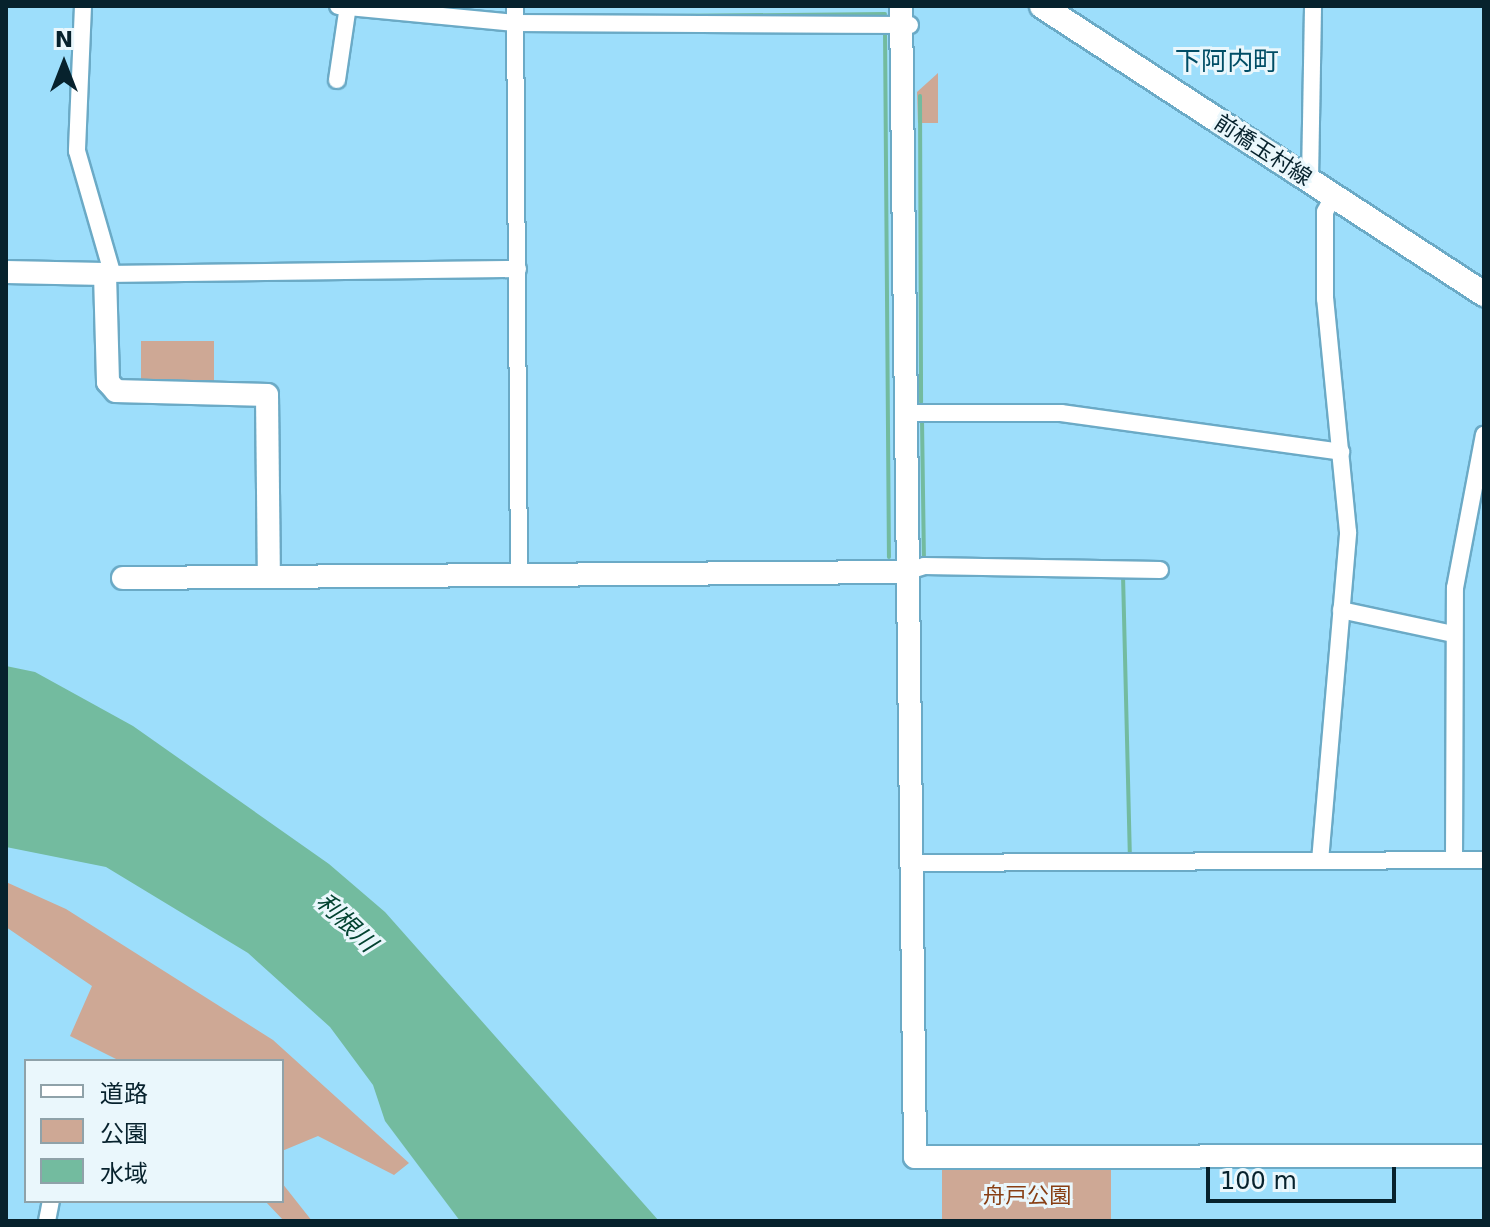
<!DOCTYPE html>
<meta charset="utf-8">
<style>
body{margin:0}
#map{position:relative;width:1490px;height:1227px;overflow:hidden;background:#9ddefb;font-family:"DejaVu Sans","Noto Sans JP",sans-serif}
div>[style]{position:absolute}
.green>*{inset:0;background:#cea895;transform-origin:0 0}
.water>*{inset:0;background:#73bb9f}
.stream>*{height:4px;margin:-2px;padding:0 2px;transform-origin:2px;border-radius:2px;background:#73bb9f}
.roads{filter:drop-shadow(2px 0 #6baac6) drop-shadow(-2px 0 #6baac6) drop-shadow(0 2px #6baac6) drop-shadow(0 -2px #6baac6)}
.street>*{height:16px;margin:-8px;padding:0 8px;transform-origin:8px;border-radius:8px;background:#fff}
.secondary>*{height:22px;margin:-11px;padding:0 11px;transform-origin:11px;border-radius:11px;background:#fff}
.primary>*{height:24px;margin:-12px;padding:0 12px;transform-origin:12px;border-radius:12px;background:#fff}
span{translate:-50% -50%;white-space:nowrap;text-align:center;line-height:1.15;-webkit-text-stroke:6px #eaf7fc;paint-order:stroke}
.street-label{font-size:22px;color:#07222d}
.park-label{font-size:22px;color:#883f14}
.water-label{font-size:24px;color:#034331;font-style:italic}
.quarter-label{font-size:26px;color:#004d65}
.frame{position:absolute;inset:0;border:8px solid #07222d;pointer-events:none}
.legend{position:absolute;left:24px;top:1059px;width:260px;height:144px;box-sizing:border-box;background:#eaf7fc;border:2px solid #8fa2a9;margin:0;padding:10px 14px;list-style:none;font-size:24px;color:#07222d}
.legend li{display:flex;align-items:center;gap:16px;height:40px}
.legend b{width:40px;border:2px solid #8fa2a9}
.north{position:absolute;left:24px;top:24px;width:80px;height:80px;-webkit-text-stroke:6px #eaf7fc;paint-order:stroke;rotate:0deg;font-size:22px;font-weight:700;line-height:32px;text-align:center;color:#07222d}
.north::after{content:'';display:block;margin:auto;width:28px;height:36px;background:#07222d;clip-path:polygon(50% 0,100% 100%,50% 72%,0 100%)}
.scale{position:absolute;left:1206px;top:1167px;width:190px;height:36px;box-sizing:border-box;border:4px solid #07222d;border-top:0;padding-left:10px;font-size:24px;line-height:28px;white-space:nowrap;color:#07222d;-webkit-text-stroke:6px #eaf7fc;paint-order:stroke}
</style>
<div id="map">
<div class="green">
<i style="clip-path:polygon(938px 73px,938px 123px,918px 123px,917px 92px)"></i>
<i style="left:141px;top:341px;width:73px;height:40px"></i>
<i style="clip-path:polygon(6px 882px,66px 909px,273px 1040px,409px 1163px,394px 1175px,318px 1136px,282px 1151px,282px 1061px,120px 1061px,70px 1036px,92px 986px,6px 927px)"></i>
<i style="left:1111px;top:1168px;width:53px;height:169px;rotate:90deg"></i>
<i style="clip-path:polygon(282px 1183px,312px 1221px,284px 1221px,265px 1201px,282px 1201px)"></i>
</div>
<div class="water">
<i style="clip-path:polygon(6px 666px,35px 672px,133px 726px,329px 864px,385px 912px,659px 1221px,460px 1221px,385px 1121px,373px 1085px,330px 1027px,248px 953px,106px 867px,6px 847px)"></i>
</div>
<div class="stream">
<i style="left:663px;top:16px;width:222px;rotate:-0.5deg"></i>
<i style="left:885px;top:30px;width:527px;rotate:89.57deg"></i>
<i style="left:920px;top:96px;width:306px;rotate:89.8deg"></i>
<i style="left:922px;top:420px;width:140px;rotate:89.2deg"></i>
<i style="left:1123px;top:575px;width:280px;rotate:88.6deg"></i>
</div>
<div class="roads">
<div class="street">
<i style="left:83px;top:6px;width:145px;rotate:92.4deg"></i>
<i style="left:77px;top:151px;width:126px;rotate:73.9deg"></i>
<i style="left:338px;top:6px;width:178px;rotate:5.5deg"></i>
<i style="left:515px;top:23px;width:395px;rotate:0.3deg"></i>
<i style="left:515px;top:6px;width:568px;rotate:89.6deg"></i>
<i style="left:337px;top:80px;width:69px;rotate:-81.6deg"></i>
<i style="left:1310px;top:180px;width:174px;rotate:-89deg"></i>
<i style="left:105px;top:274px;width:413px;rotate:-0.7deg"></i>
<i style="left:906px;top:413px;width:155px"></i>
<i style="left:1061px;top:413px;width:283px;rotate:7.9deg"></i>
<i style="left:906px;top:572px;width:19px;rotate:-18deg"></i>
<i style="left:924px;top:566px;width:236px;rotate:1deg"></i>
<i style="left:1341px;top:610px;width:115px;rotate:12.1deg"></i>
<i style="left:1454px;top:860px;width:272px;rotate:-89.8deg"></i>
<i style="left:1455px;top:588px;width:156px;rotate:-79.3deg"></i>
<i style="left:1320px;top:861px;width:330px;rotate:-85.1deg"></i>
<i style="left:1348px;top:532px;width:234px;rotate:-95.6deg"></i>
<i style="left:1325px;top:299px;width:87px;rotate:-90deg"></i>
<i style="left:1325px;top:212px;width:18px;rotate:-63deg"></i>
<i style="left:910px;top:863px;width:574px;rotate:-0.3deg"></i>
<i style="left:47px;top:1221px;width:20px;rotate:-79deg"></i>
</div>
<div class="secondary">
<i style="left:901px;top:6px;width:1151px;rotate:89.3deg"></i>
<i style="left:915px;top:1157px;width:569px;rotate:-0.1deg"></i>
<i style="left:6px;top:272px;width:99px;rotate:1.2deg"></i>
<i style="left:105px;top:274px;width:108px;rotate:88.4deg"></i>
<i style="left:108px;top:382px;width:12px;rotate:48deg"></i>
<i style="left:116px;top:391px;width:151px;rotate:1.5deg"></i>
<i style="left:267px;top:395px;width:182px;rotate:89.4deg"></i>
<i style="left:123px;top:578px;width:783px;rotate:-0.44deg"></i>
</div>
<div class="primary">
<i style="left:1042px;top:6px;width:528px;rotate:33.09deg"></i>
</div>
</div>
<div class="street-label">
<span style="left:1263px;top:150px;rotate:33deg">前橋玉村線</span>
</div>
<div class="park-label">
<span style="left:1027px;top:1196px">舟戸公園</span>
</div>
<div class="water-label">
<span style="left:346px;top:923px;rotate:44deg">利根川</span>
</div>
<div class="quarter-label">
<span style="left:1227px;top:62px">下阿内町</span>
</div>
<div class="frame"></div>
<ul class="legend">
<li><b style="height:10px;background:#fff"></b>道路</li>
<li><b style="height:22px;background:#cea895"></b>公園</li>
<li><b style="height:22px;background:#73bb9f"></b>水域</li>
</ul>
<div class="north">N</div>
<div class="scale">100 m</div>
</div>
